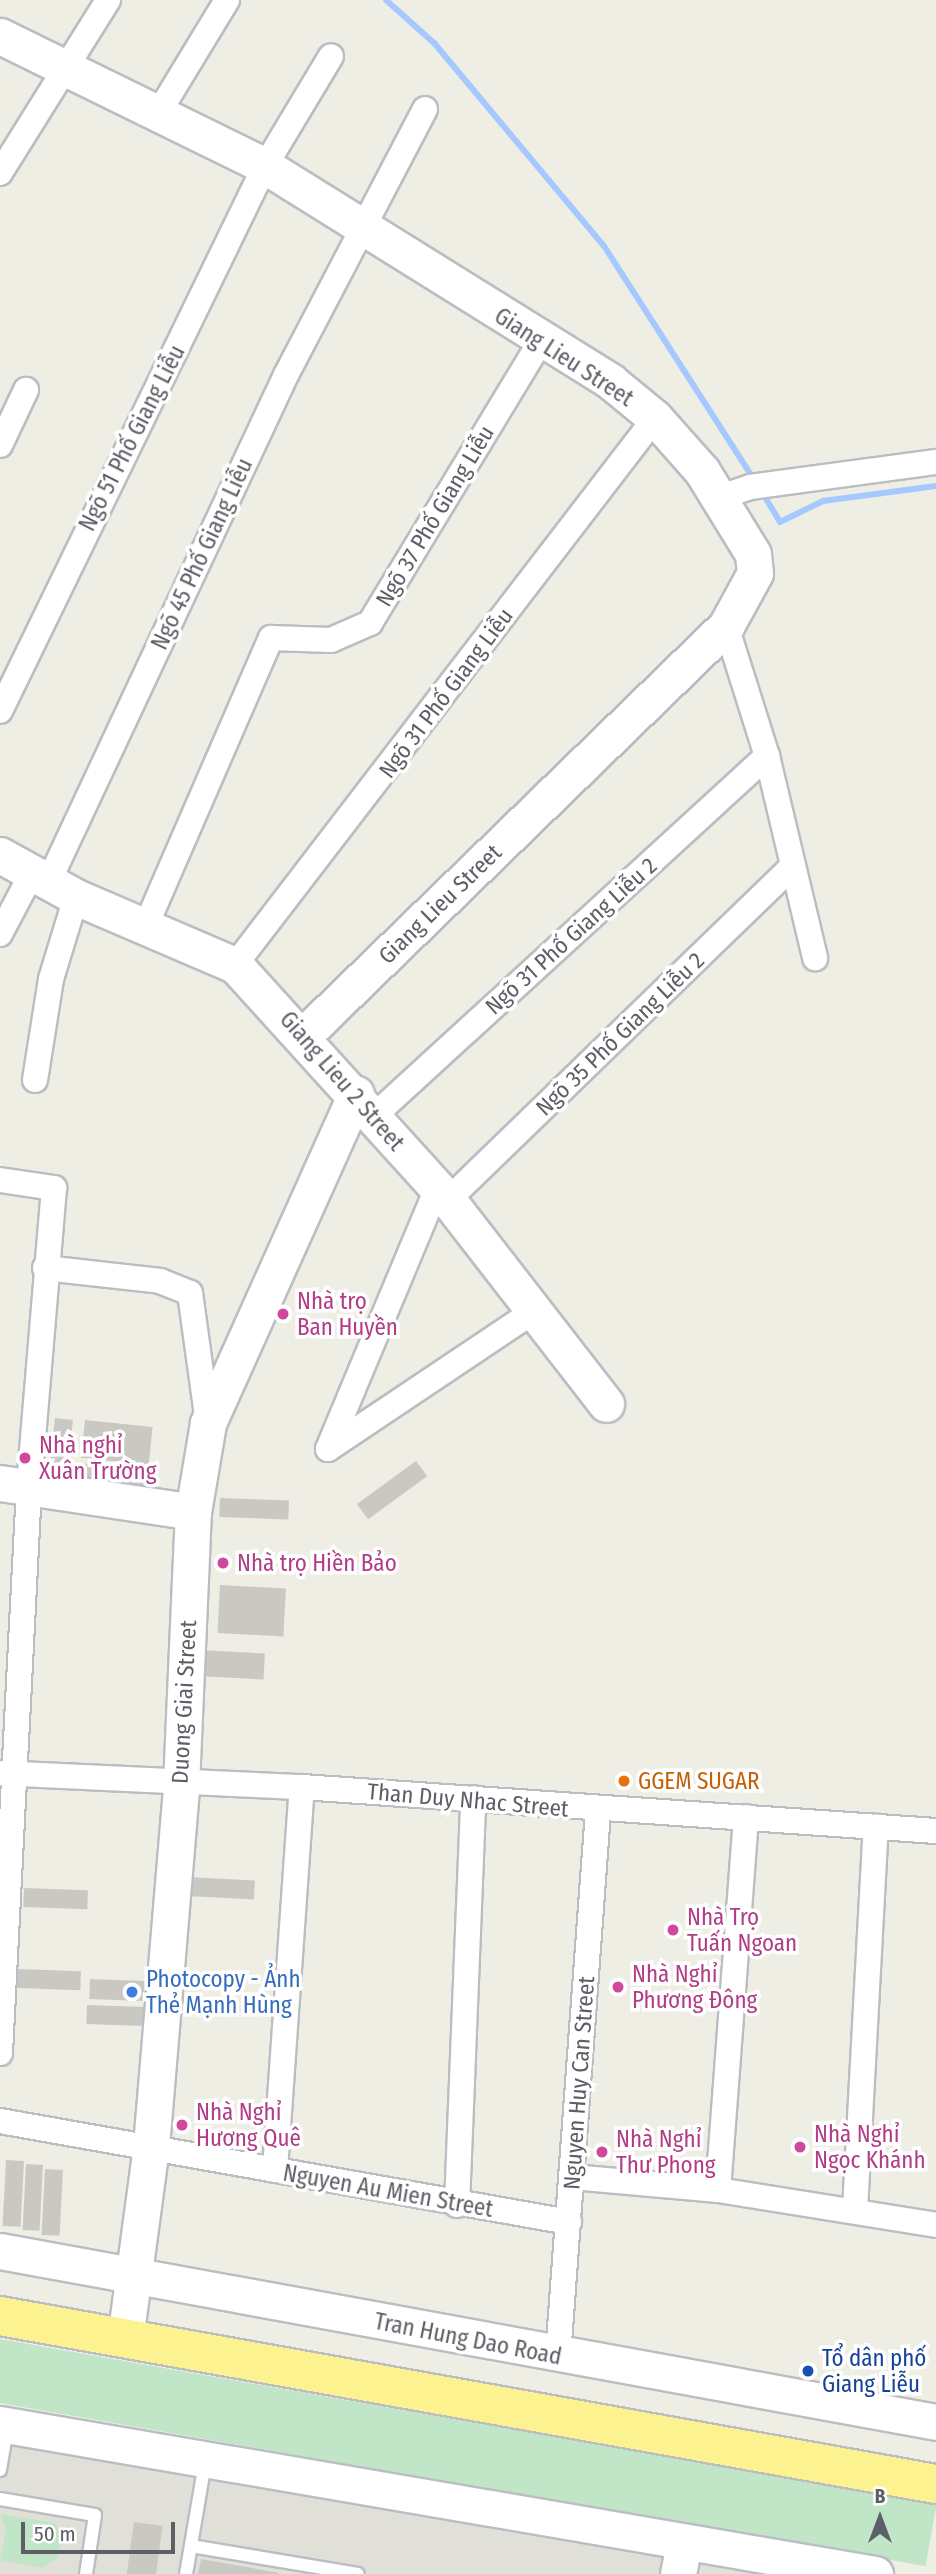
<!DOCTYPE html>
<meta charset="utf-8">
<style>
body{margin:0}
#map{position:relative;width:936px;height:2574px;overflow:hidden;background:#efeee5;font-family:"Fira Sans Condensed",sans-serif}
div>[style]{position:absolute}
.industrial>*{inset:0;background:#e0e0d9}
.green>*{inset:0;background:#c1e6c7;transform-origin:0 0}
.stream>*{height:6px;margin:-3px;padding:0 3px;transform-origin:3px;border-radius:3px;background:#a5c9fe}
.building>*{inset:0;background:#cac8c2;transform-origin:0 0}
.roads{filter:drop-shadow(2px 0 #bcbdc3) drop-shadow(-2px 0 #bcbdc3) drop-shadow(0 2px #bcbdc3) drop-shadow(0 -2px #bcbdc3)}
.lane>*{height:12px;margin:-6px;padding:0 6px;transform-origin:6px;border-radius:6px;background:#fff}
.street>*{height:24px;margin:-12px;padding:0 12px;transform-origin:12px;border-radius:12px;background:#fff}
.secondary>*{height:35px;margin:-17.5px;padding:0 17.5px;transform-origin:17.5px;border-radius:17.5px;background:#fff}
.highway>*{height:38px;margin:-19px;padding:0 19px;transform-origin:19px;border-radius:19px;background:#fcf28f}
.dots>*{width:19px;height:19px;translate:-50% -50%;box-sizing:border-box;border:4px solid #fff;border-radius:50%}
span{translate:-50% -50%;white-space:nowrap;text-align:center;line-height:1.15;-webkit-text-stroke:7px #fff;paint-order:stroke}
.street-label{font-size:23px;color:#5c5f65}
.hotel-label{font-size:23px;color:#b23c85}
.left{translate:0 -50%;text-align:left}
.food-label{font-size:23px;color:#c56008}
.shop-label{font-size:23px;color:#366cbe}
.transit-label{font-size:23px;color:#164399}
.north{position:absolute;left:845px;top:2483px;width:70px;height:70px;-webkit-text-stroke:5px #fff;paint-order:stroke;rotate:0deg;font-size:19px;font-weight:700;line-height:28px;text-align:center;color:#5c5f65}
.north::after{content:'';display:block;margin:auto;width:24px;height:32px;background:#5c5f65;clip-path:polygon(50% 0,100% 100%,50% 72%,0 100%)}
.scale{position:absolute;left:21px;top:2522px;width:154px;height:32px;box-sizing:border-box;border:4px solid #5c5f65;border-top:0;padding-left:9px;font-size:21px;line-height:24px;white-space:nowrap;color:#5c5f65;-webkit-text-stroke:5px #fff;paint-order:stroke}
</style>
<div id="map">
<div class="industrial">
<i style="clip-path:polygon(0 2438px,774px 2574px,0 2574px)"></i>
</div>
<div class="green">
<i style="left:0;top:2339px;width:951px;height:63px;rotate:10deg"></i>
<i style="clip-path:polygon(0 2514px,55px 2523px,63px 2537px,58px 2558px,41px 2568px,0 2560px,6px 2530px)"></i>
</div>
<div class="stream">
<i style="left:386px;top:0;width:66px;rotate:41.9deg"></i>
<i style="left:435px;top:44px;width:263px;rotate:50.1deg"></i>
<i style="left:604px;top:246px;width:278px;rotate:57.3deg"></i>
<i style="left:762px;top:492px;width:35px;rotate:59deg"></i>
<i style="left:780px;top:522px;width:48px;rotate:-26deg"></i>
<i style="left:823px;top:501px;width:114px;rotate:-7.6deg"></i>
</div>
<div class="building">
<i style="left:55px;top:1418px;width:18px;height:62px;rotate:6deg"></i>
<i style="left:85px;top:1420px;width:68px;height:38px;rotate:6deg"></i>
<i style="left:416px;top:1461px;width:19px;height:73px;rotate:54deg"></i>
<i style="left:79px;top:1463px;width:67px;height:19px;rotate:6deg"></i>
<i style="left:220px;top:1498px;width:69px;height:19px;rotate:2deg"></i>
<i style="left:220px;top:1585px;width:66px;height:48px;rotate:3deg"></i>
<i style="left:199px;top:1650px;width:66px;height:26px;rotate:3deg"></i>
<i style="left:188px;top:1877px;width:67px;height:19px;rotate:3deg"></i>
<i style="left:24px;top:1888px;width:64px;height:19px;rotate:2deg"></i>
<i style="left:18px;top:1969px;width:63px;height:19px;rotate:2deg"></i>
<i style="left:90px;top:1979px;width:63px;height:20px;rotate:2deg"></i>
<i style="left:87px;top:2005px;width:64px;height:19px;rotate:2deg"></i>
<i style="left:6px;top:2160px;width:18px;height:66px;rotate:3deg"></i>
<i style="left:26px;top:2164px;width:17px;height:66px;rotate:3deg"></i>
<i style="left:45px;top:2169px;width:18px;height:66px;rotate:3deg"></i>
<i style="left:134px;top:2522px;width:29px;height:53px;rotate:8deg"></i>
<i style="clip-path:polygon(201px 2559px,279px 2573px,278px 2574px,198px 2574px)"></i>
</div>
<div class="roads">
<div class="lane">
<i style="left:0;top:2470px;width:42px;rotate:-80.3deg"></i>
<i style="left:0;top:2499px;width:96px;rotate:9.6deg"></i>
<i style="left:95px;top:2515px;width:60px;rotate:98.7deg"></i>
<i style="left:191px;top:2546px;width:169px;rotate:9.5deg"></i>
<i style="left:186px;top:2574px;width:113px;rotate:-80.3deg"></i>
</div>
<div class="street">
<i style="left:159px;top:112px;width:131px;rotate:-58.7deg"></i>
<i style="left:0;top:173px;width:204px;rotate:-58deg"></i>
<i style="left:0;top:445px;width:61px;rotate:-64.7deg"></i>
<i style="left:717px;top:498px;width:35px;rotate:-18deg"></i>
<i style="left:750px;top:487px;width:188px;rotate:-7.7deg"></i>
<i style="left:726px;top:626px;width:136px;rotate:72.5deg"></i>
<i style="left:767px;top:756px;width:208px;rotate:76.6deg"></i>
<i style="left:0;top:711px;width:606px;rotate:-64.07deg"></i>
<i style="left:265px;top:166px;width:128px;rotate:-59deg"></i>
<i style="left:48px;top:883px;width:561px;rotate:-64.9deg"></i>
<i style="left:286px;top:375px;width:300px;rotate:-62.4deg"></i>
<i style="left:147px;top:923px;width:311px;rotate:-66.5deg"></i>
<i style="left:271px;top:638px;width:60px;rotate:1.9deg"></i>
<i style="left:331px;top:640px;width:43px;rotate:-23.6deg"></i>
<i style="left:370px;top:623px;width:328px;rotate:-58.8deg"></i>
<i style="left:0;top:934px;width:69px;rotate:-62.3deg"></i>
<i style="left:235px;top:965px;width:690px;rotate:-52.48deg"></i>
<i style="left:35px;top:1080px;width:102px;rotate:-81deg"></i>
<i style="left:51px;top:979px;width:86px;rotate:-73deg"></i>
<i style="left:375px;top:1115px;width:532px;rotate:-42.48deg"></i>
<i style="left:0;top:1180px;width:55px;rotate:8.4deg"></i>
<i style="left:54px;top:1188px;width:301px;rotate:94.8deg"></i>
<i style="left:29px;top:1488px;width:566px;rotate:92.94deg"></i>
<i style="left:448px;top:1200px;width:477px;rotate:-44.1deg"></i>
<i style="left:45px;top:1268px;width:116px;rotate:6.4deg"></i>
<i style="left:160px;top:1281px;width:32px;rotate:22deg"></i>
<i style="left:190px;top:1293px;width:130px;rotate:82.1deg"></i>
<i style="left:328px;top:1449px;width:283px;rotate:-67.3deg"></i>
<i style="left:328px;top:1449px;width:252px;rotate:-33.8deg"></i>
<i style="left:0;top:1773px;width:302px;rotate:2.7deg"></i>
<i style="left:302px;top:1787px;width:636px;rotate:3.97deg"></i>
<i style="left:0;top:2121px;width:578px;rotate:10.07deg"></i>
<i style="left:275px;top:2170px;width:384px;rotate:-86deg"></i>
<i style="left:572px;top:2177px;width:147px;rotate:5.1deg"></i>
<i style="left:718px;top:2190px;width:221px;rotate:9.1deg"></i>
<i style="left:718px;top:2190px;width:374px;rotate:-85.7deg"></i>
<i style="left:457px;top:2205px;width:407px;rotate:-87.7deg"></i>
<i style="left:855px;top:2210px;width:384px;rotate:-86.9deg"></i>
<i style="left:558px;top:2356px;width:546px;rotate:-85.8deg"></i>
</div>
<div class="secondary">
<i style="left:0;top:36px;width:295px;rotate:26.1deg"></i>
<i style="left:265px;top:166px;width:407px;rotate:31.9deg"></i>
<i style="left:610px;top:381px;width:58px;rotate:39.4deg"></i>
<i style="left:655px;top:418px;width:71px;rotate:48.4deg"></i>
<i style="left:702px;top:471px;width:97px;rotate:58.4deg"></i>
<i style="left:753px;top:554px;width:19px;rotate:84deg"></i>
<i style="left:755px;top:573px;width:60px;rotate:118.7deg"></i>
<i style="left:726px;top:626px;width:588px;rotate:135.9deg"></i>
<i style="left:0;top:855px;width:87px;rotate:28.9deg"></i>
<i style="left:76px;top:897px;width:173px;rotate:23.2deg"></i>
<i style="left:235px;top:965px;width:317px;rotate:47.8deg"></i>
<i style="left:448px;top:1200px;width:258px;rotate:52.2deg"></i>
<i style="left:0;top:1483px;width:195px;rotate:8.5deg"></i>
<i style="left:0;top:2251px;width:951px;rotate:10.35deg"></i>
<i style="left:125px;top:2339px;width:195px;rotate:-82.3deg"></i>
<i style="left:151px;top:2146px;width:362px;rotate:-85.2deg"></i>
<i style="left:181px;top:1785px;width:273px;rotate:-87.5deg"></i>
<i style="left:193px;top:1512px;width:90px;rotate:-80.4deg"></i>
<i style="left:208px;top:1423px;width:361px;rotate:-65.8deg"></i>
<i style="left:0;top:2424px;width:888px;rotate:9.73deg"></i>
<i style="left:678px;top:2574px;width:33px;rotate:-79deg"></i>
</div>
<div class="highway">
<i style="left:0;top:2316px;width:951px;rotate:10.18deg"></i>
</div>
</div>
<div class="dots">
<i style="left:283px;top:1314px;background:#d1479c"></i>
<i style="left:25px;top:1458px;background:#d1479c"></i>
<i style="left:223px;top:1563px;background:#d1479c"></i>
<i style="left:624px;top:1781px;background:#e8710a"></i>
<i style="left:673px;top:1930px;background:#d1479c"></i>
<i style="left:618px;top:1987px;background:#d1479c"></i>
<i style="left:132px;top:1992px;background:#3f7fe0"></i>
<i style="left:182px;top:2125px;background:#d1479c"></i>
<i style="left:800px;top:2147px;background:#d1479c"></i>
<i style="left:602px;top:2152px;background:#d1479c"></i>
<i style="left:808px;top:2371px;background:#1a4fb4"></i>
</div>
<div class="street-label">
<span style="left:564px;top:357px;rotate:33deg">Giang Lieu Street</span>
<span style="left:132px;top:438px;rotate:-63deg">Ngõ 51 Phố Giang Liễu</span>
<span style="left:435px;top:516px;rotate:-59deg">Ngõ 37 Phố Giang Liễu</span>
<span style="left:202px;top:554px;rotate:-65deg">Ngõ 45 Phố Giang Liễu</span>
<span style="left:446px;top:693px;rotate:-53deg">Ngõ 31 Phố Giang Liễu</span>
<span style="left:440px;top:904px;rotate:-44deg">Giang Lieu Street</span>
<span style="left:571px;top:936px;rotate:-42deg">Ngõ 31 Phố Giang Liễu 2</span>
<span style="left:620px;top:1034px;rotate:-44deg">Ngõ 35 Phố Giang Liễu 2</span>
<span style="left:342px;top:1081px;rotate:49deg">Giang Lieu 2 Street</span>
<span style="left:184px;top:1702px;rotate:-87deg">Duong Giai Street</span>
<span style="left:468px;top:1800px;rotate:5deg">Than Duy Nhac Street</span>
<span style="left:579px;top:2083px;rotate:-86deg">Nguyen Huy Can Street</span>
<span style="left:388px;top:2191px;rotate:10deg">Nguyen Au Mien Street</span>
<span style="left:468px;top:2339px;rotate:11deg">Tran Hung Dao Road</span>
</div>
<div class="hotel-label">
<span class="left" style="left:297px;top:1314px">Nhà trọ<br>Ban Huyền</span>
<span class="left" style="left:39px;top:1458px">Nhà nghỉ<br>Xuân Trường</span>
<span class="left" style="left:237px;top:1563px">Nhà trọ Hiền Bảo</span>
<span class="left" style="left:687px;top:1930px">Nhà Trọ<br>Tuấn Ngoan</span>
<span class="left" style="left:632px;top:1987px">Nhà Nghỉ<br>Phương Đông</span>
<span class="left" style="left:196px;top:2125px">Nhà Nghỉ<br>Hương Quê</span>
<span class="left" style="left:814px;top:2147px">Nhà Nghỉ<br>Ngọc Khánh</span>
<span class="left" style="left:616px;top:2152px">Nhà Nghỉ<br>Thư Phong</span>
</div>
<div class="food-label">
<span class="left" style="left:638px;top:1781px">GGEM SUGAR</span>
</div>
<div class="shop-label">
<span class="left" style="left:146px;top:1992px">Photocopy - Ảnh<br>Thẻ Mạnh Hùng</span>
</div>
<div class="transit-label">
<span class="left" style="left:822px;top:2371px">Tổ dân phố<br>Giang Liễu</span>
</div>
<div class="north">B</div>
<div class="scale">50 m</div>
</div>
